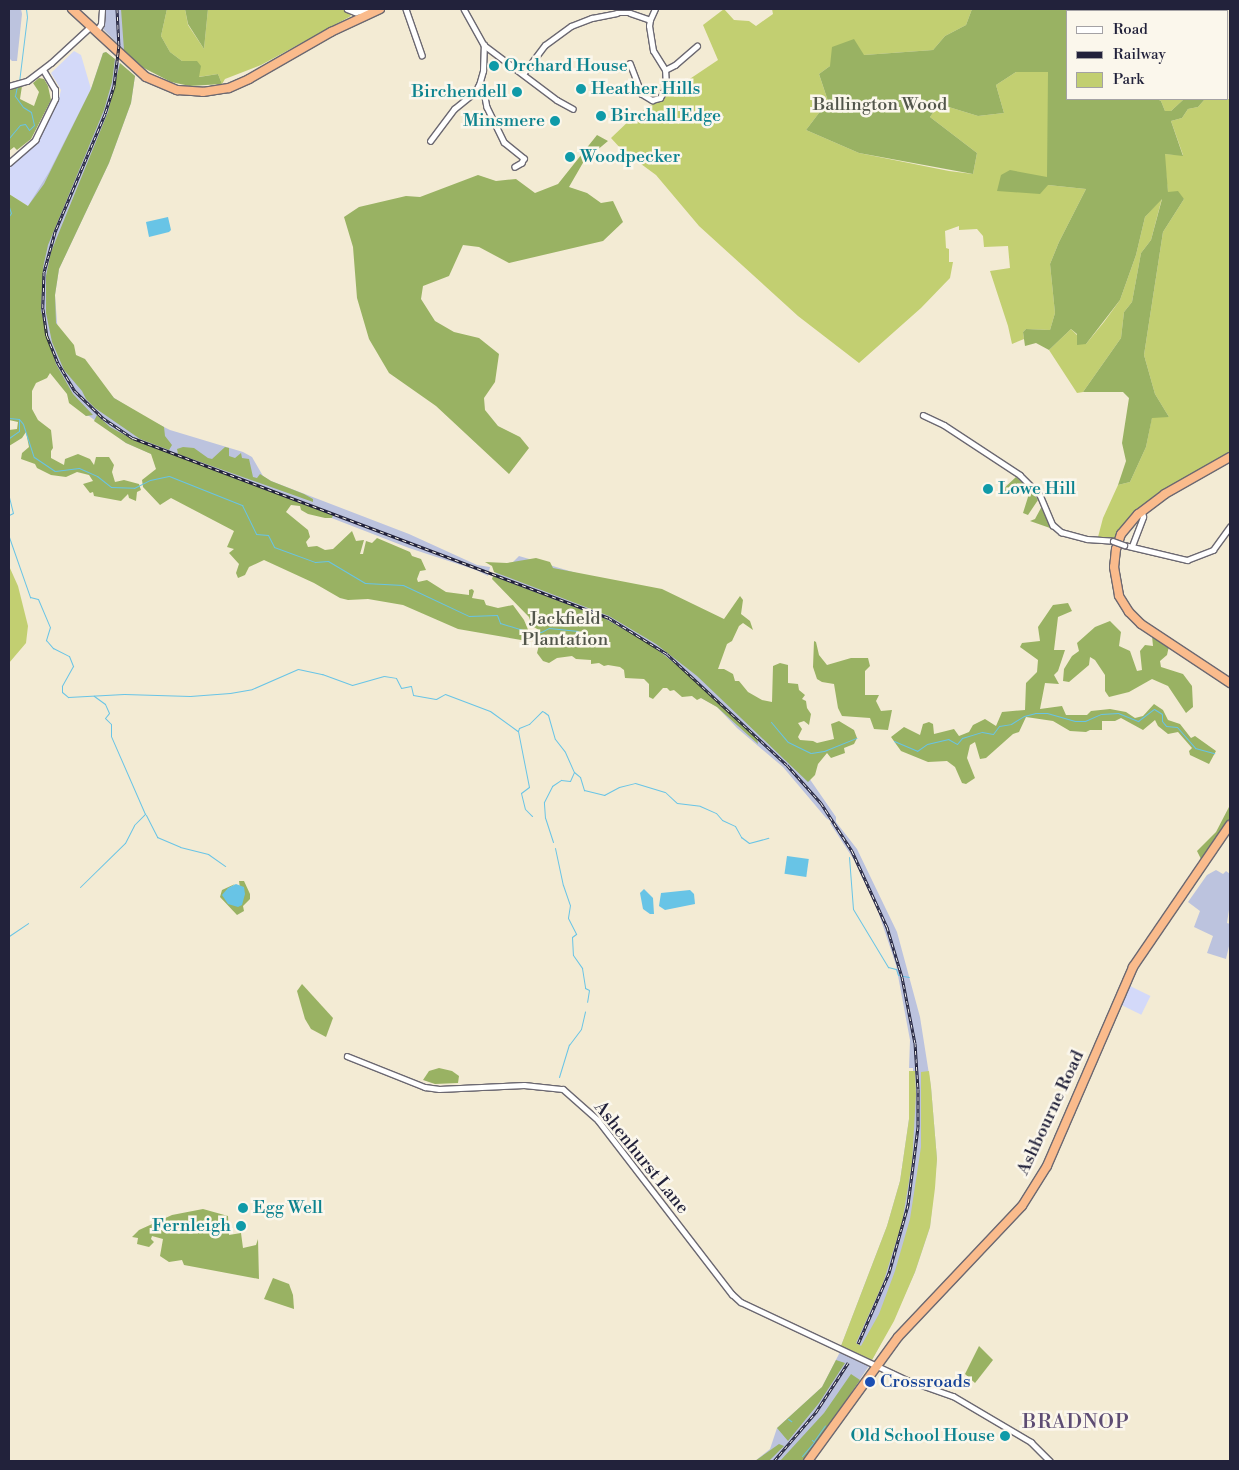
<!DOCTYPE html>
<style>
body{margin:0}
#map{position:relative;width:1239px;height:1470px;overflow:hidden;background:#f3ebd4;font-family:"Libre Bodoni",serif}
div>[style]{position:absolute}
.built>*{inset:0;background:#d3d9f9;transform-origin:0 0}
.industrial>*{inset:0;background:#bcc3de}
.green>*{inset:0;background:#c2cf71;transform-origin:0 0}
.forest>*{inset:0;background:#99b263}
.water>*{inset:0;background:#68c4e6;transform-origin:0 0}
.stream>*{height:1px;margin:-0.5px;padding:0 0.5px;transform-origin:0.5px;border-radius:0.5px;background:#68c4e6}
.roads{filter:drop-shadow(1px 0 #6b6871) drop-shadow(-1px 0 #6b6871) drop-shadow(0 1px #6b6871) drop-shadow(0 -1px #6b6871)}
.street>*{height:4.5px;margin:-2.25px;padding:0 2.25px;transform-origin:2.25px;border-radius:2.25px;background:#fff}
.highway>*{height:8px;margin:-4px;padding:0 4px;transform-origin:4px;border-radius:4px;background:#fabb8c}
.rail>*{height:3px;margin-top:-1.5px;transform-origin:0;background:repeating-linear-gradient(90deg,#fbf7ec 0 4px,#22223b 0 8px);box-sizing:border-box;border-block:1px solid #22223b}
.bridges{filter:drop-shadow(1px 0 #6b6871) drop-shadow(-1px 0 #6b6871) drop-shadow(0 1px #6b6871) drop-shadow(0 -1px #6b6871)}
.street-bridge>*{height:4.5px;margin:-2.25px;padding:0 2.25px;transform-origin:2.25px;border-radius:2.25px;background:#fff}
.dots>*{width:14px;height:14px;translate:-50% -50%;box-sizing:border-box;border:2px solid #fbf7ec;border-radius:50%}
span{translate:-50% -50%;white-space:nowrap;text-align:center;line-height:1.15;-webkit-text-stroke:5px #fbf7ec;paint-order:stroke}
.culture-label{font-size:18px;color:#0d838f}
.left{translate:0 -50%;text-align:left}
.right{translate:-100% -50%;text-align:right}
.park-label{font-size:18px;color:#52564b}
.street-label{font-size:18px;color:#22223b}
.transit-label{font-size:18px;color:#164399}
.quarter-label{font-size:20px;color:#5d4c73;letter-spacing:1px}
.frame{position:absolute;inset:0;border:10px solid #22223b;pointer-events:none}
.legend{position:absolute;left:1066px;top:10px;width:162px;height:90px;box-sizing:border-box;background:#fbf7ec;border:1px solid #a4a2a5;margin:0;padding:6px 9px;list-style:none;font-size:15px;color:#22223b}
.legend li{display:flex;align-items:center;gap:10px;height:25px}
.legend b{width:25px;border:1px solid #a4a2a5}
</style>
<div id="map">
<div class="built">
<i style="clip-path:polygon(74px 51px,81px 55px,91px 89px,44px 184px,28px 206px,9px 194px,9px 166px,35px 145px,58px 102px,61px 90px,51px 73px)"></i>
<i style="left:1128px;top:985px;width:25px;height:21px;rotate:26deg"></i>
</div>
<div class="industrial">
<i style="clip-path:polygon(9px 9px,21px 9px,22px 14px,17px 61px,12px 61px,9px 58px)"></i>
<i style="clip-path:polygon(103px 9px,128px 9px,130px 52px,124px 50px,103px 29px)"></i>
<i style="clip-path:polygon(106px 52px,135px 76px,131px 103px,109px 163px,59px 269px,55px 295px,58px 335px,114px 398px,148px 419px,170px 430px,243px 452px,252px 457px,263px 476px,271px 481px,409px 534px,477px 565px,490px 567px,488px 576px,476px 570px,409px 548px,267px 493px,156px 456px,126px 443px,89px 416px,86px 416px,46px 367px,28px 206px,49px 172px,91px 89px,103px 53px)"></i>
<i style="clip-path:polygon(519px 556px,583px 575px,617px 594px,809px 778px,836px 817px,836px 822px,857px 849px,897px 932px,920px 1017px,931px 1087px,937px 1159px,930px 1227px,915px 1272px,894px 1319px,872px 1360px,841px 1346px,887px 1226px,900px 1181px,909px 1119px,909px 1071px,913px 1071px,913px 1068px,909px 1068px,910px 1040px,896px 965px,878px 911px,854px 860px,830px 823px,832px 822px,826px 818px,783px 767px,737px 728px,717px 707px,495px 580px,496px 568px,512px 563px)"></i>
<i style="clip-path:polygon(1216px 870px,1223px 874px,1226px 871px,1230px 874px,1230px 903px,1227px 923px,1230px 924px,1230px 942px,1226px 959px,1207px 953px,1213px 936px,1194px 927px,1200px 911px,1188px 902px,1207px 875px)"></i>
<i style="clip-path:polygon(840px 1352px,869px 1366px,804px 1461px,755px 1461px,770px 1449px,777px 1428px,822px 1387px)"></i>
</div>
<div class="green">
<i style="clip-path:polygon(167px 9px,185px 9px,188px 25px,204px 49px,208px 9px,345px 9px,351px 16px,261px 65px,225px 79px,222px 84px,218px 74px,198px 77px,197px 61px,182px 61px,170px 52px,161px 36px)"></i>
<i style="clip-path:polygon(724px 9px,734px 20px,749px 21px,756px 26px,773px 14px,772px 9px,972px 9px,966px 25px,945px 36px,933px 50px,864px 55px,830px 66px,819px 74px,828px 101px,806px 130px,859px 153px,949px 171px,973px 174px,977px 153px,930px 117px,939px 104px,978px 116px,1004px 113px,996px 85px,1016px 72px,1048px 71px,1048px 185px,1086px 189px,1059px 242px,1050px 264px,1055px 313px,1050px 330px,1026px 329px,1023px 332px,1024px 339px,1012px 344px,1008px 326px,990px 271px,1010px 268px,1008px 246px,984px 247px,983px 236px,977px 229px,959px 230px,959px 226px,945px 231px,946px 248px,949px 249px,949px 262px,953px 262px,950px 278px,921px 308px,859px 363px,798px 316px,699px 226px,656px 175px,622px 150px,611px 138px,633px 117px,718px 60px,703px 25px)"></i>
<i style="left:1150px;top:9px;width:66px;height:2px"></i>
<i style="clip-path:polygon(1157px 99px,1184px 99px,1171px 111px,1165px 111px,1161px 101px)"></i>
<i style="clip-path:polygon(1205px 99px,1230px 99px,1230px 454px,1141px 507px,1124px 525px,1115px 539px,1098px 537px,1103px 518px,1118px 485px,1130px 482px,1146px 447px,1152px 417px,1169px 417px,1155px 394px,1144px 355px,1163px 232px,1184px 199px,1168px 193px,1164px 154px,1183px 155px,1171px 121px,1182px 118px,1188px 109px,1198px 107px)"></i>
<i style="clip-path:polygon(1162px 198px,1151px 240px,1141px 253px,1132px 302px,1124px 312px,1121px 338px,1083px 392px,1077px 393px,1049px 350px,1071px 329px,1086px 344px,1104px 322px,1120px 300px,1136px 255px,1145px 217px)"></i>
<i style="clip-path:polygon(9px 543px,9px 566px,18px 586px,28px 626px,26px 643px,9px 663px)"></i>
<i style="clip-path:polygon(909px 1071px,915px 1071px,916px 1094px,912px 1163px,902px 1223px,883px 1283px,856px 1343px,861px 1346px,879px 1314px,895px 1271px,910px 1219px,921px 1147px,921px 1072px,929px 1071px,931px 1087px,937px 1159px,935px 1188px,930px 1227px,915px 1272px,894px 1321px,872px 1360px,841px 1346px,887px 1226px,900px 1181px,909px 1119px)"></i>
</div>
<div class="forest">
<i style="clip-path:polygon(121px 9px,167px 9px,161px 36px,170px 52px,182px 61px,197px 61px,201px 66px,199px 77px,218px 74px,222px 84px,190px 86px,171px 82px,140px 66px,124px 50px)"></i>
<i style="clip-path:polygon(185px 9px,208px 9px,204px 49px,188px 24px)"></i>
<i style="clip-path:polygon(972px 9px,1150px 9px,1150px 11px,1068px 11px,1068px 99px,1157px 99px,1161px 101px,1165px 111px,1171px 111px,1184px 99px,1205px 99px,1198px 107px,1188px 109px,1182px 118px,1171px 121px,1183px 156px,1165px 154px,1168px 192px,1178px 191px,1184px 199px,1163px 232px,1144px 355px,1155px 394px,1169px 417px,1152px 418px,1146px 447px,1130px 482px,1118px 485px,1126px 461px,1122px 443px,1129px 398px,1123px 392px,1083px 392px,1121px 338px,1124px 312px,1132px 302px,1141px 253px,1151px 240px,1162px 199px,1145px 217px,1136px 255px,1120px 300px,1086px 344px,1077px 345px,1077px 334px,1071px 329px,1049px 350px,1036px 343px,1025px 346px,1023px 332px,1026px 329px,1050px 330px,1055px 313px,1050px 264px,1059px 242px,1086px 189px,1048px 185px,1040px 194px,997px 191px,1001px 175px,1010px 170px,1047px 177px,1048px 72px,1016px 72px,996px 85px,1004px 113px,978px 116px,939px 104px,930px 117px,977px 153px,973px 174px,859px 153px,806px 130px,828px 101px,819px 74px,830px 66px,832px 47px,854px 39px,864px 55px,933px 50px,945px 36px,966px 25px)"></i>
<i style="clip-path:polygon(106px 52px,115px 59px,112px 82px,104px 110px,48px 245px,43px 268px,41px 311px,56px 364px,73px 394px,93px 415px,86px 416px,69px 403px,67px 394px,50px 373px,47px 378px,36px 383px,32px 391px,32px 409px,38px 420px,51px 430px,53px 448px,51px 451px,51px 458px,64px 465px,65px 459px,78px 454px,90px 459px,94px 465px,96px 457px,109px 457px,114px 465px,112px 472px,115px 482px,124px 480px,139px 484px,141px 490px,137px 492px,136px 501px,129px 498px,128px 494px,121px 501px,94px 496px,93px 492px,90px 493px,83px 484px,93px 481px,89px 475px,77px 472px,66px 477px,51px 475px,37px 468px,35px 464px,21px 459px,22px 453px,29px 447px,26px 432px,22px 438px,9px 446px,9px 450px,9px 430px,17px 429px,18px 422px,9px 420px,9px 194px,28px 206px,44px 184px,91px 89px,103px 53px)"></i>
<i style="clip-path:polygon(120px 63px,135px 76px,131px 103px,109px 163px,59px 269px,55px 295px,56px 323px,74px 345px,76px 355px,85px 359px,114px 398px,164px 427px,165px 436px,172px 445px,169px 450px,140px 439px,95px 408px,86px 399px,82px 391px,64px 370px,52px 342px,46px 313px,46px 276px,51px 252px,108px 112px)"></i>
<i style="clip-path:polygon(39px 78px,44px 79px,48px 86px,51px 100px,31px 139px,17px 150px,14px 147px,9px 151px,9px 88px,22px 86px,20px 99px,34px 106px,39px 92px,33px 83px)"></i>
<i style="clip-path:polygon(597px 135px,608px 141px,584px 161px,569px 187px,587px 193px,601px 203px,613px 201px,623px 222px,603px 241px,509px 263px,479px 247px,463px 245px,449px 276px,423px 286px,421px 299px,435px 321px,454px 332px,479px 338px,499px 354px,495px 382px,484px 398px,485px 410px,498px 426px,520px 437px,529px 448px,509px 474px,436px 406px,389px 373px,369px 339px,357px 298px,353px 247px,344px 217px,359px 207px,406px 196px,420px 197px,478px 175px,496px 181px,516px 179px,535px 193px,558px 184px)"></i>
<i style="clip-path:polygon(97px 415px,110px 427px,132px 439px,333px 515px,332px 518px,325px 518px,308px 514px,301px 510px,300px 506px,291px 505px,286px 512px,308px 530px,310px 537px,306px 542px,308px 547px,317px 546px,325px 550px,333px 549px,352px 531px,356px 541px,364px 540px,360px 554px,363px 554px,366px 541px,372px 543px,377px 538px,410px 552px,412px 556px,421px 559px,426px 570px,420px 571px,417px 579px,418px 582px,427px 580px,446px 592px,469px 595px,469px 590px,472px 589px,474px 591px,472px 598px,484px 600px,486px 605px,498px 608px,513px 605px,524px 620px,529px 632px,527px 641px,458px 629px,403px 605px,368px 599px,348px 600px,340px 598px,314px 583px,264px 560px,249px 567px,245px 575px,238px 578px,236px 573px,239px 564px,229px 553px,234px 549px,227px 547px,234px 531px,171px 498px,160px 505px,143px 487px,142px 480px,156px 469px,151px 454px,126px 443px,94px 421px)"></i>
<i style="clip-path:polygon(183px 447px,194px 448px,208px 458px,212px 459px,225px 447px,229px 448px,229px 456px,235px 458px,241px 453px,242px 458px,249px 459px,253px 477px,257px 478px,260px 474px,271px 481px,304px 494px,313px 499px,313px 502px,178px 454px,177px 449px)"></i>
<i style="clip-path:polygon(1016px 477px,1033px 492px,1038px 500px,1028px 515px,1023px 513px,1028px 497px,1026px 490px,1007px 494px,1001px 491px)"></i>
<i style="clip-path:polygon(1042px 506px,1047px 519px,1050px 528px,1030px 521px,1035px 519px)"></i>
<i style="clip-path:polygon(536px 558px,550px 562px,553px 568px,662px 589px,724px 619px,740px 596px,743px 600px,741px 614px,750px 621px,753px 630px,743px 623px,739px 626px,732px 641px,727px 644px,718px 669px,724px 669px,733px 674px,735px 681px,739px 681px,748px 692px,762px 700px,772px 702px,773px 666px,780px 663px,788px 665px,788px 683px,798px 684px,799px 690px,805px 695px,802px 699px,806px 701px,807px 708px,811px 714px,809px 725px,804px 721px,798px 723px,802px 729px,798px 737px,800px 740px,813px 741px,817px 743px,834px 739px,831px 724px,839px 721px,854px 730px,857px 738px,854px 744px,844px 748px,845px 753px,831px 758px,827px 753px,818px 764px,815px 775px,808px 782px,697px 676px,656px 644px,609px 616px,494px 572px,492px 566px,485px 562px,507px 563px)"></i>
<i style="clip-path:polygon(493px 576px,604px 618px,650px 644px,691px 676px,757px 738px,758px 744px,717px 707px,701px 698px,697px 700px,692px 696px,682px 697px,674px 690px,670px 691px,667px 688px,663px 688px,653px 699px,649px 697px,649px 684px,644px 679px,625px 678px,624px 670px,620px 667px,608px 665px,604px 666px,599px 663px,591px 664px,591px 660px,576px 659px,572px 656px,557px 658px,549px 663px,543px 661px,537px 653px,539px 645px,536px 638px,539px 630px,532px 626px,529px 617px,492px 579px)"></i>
<i style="clip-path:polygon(1068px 603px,1072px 611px,1058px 617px,1054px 650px,1065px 650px,1058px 671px,1054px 675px,1059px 684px,1045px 683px,1040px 709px,1062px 706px,1066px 715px,1087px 715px,1091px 711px,1110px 709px,1126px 712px,1135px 718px,1143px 716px,1154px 704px,1163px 710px,1168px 720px,1180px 724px,1191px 738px,1195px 736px,1216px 751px,1209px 764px,1190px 755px,1189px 751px,1192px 748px,1178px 732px,1168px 734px,1158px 726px,1155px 720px,1143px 730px,1121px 718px,1115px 721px,1102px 721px,1102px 730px,1090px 730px,1086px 732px,1070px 731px,1053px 721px,1026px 717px,1019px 732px,1013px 734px,986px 758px,980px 759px,975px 742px,970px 745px,967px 758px,975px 778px,966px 784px,962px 783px,955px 767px,947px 761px,928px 762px,901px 751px,891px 737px,904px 727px,920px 735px,923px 724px,929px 722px,933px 724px,934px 734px,954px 729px,959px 736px,969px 732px,973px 725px,985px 719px,996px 726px,1002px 712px,1025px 710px,1026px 683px,1037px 672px,1038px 660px,1020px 647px,1022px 643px,1040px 641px,1038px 627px,1053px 605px)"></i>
<i style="clip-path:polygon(1110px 621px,1121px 632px,1119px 646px,1130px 651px,1137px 671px,1142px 670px,1140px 651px,1145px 645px,1153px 646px,1152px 636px,1169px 646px,1167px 655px,1160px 661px,1161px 667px,1183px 674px,1192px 686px,1193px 707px,1186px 713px,1168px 686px,1152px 679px,1129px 692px,1109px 697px,1105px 691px,1105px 675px,1095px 660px,1090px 657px,1089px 665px,1069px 682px,1063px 681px,1064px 669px,1072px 656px,1079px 651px,1077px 643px,1095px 627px)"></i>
<i style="clip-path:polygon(814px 641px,816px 642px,819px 655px,827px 665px,851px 658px,868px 658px,870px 666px,865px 671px,865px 695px,879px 695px,876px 701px,881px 711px,892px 710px,888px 730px,874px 729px,870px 718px,842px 716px,838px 708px,834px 684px,822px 682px,817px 679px,813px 667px)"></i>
<i style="clip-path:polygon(1230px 805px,1230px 823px,1202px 861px,1197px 851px,1216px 832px)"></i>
<i style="clip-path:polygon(239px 881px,244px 881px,250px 894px,250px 899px,243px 906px,244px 911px,237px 915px,220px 897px,222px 890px,235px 884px,226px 891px,242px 903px)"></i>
<i style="clip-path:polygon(302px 984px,333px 1018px,326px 1037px,311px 1029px,305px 1019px,297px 991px)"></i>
<i style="clip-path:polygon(439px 1068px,452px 1071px,459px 1076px,458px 1083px,435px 1084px,423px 1080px,429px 1071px)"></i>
<i style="clip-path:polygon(203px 1209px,228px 1216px,229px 1235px,241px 1233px,243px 1248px,256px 1245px,258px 1239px,259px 1279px,184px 1265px,182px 1260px,169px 1262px,160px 1256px,163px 1239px,152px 1236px,151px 1239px,154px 1242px,149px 1247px,137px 1244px,138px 1238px,132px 1237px,139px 1230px,172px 1215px)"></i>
<i style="clip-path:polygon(273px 1278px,289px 1284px,293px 1295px,294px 1309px,264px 1299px)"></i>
<i style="clip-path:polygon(979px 1346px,993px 1360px,975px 1383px,965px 1374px)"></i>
<i style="clip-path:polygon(836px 1360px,845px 1363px,819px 1403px,788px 1441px,777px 1428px,822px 1387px)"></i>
<i style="clip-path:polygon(851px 1374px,860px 1380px,804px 1461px,780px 1461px,824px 1413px)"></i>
<i style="clip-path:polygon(779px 1444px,784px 1446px,769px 1461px,755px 1461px)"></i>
</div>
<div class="water">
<i style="clip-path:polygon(168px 217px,171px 230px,169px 232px,149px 237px,146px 222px)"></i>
<i style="left:787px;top:856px;width:22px;height:18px;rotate:8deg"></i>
<i style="clip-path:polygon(236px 884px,244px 887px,245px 894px,242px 905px,238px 907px,228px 904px,222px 895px,228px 888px)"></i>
<i style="clip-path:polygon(644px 889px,653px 898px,654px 914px,650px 914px,643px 909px,640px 893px)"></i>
<i style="clip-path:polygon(690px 890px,694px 894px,695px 904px,665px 910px,659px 906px,661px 893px)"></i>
</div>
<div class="stream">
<i style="left:19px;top:82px;width:65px;rotate:-83deg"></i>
<i style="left:27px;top:17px;width:8px;rotate:-97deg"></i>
<i style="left:9px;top:138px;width:17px;rotate:-50deg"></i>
<i style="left:20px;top:125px;width:5px;rotate:-11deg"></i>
<i style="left:25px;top:124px;width:7px;rotate:56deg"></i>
<i style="left:29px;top:130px;width:7px;rotate:-45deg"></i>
<i style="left:34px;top:125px;width:13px;rotate:-103deg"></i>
<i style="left:31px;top:112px;width:9px;rotate:-148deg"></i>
<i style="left:23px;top:107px;width:14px;rotate:-126deg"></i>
<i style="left:15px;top:96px;width:10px;rotate:-79deg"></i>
<i style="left:9px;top:207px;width:6px;rotate:72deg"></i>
<i style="left:11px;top:213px;width:4px;rotate:124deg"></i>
<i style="left:9px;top:418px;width:10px;rotate:6deg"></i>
<i style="left:19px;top:419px;width:6px;rotate:51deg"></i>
<i style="left:23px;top:424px;width:35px;rotate:72deg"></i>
<i style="left:34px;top:457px;width:25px;rotate:34deg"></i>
<i style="left:55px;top:471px;width:24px;rotate:-7deg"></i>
<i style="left:79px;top:468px;width:20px;rotate:24deg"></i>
<i style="left:97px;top:476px;width:18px;rotate:38deg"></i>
<i style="left:111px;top:487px;width:23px;rotate:2deg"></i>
<i style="left:134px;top:488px;width:18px;rotate:-27deg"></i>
<i style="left:150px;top:480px;width:19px;rotate:-12deg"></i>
<i style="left:169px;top:476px;width:79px;rotate:21.7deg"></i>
<i style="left:242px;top:505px;width:32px;rotate:64deg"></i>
<i style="left:256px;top:534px;width:12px;rotate:5deg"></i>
<i style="left:268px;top:535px;width:13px;rotate:63deg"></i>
<i style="left:274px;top:547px;width:44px;rotate:20.1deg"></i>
<i style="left:315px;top:562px;width:13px;rotate:-4deg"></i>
<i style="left:328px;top:561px;width:43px;rotate:30.7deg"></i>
<i style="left:365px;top:583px;width:38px;rotate:3deg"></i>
<i style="left:403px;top:585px;width:73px;rotate:25.2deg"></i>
<i style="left:469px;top:616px;width:28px;rotate:-2deg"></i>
<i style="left:497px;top:615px;width:9px;rotate:69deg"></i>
<i style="left:500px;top:623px;width:28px;rotate:17deg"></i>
<i style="left:9px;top:438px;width:12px;rotate:-35deg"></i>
<i style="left:19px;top:431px;width:12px;rotate:-90deg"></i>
<i style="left:9px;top:497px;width:16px;rotate:76deg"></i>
<i style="left:13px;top:513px;width:4px;rotate:153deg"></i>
<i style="left:9px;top:537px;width:64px;rotate:70.7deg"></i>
<i style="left:30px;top:597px;width:8px;rotate:14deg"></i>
<i style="left:38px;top:599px;width:30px;rotate:67deg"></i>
<i style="left:50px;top:627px;width:14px;rotate:107deg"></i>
<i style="left:46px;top:640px;width:11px;rotate:49deg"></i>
<i style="left:53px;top:648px;width:18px;rotate:27deg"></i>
<i style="left:69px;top:656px;width:11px;rotate:68deg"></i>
<i style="left:73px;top:666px;width:23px;rotate:119deg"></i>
<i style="left:62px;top:686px;width:6px;rotate:90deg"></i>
<i style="left:62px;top:692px;width:8px;rotate:40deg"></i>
<i style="left:68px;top:697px;width:56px;rotate:-3.1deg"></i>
<i style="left:124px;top:694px;width:66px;rotate:1.7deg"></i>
<i style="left:190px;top:696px;width:40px;rotate:-4.3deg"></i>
<i style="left:230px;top:693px;width:22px;rotate:-10deg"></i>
<i style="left:252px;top:689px;width:50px;rotate:-23.5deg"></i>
<i style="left:298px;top:669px;width:25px;rotate:12deg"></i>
<i style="left:322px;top:674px;width:32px;rotate:20deg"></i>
<i style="left:352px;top:685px;width:33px;rotate:-16deg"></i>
<i style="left:384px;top:676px;width:12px;rotate:9deg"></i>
<i style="left:396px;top:678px;width:11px;rotate:63deg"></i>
<i style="left:401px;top:688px;width:10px;rotate:-11deg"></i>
<i style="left:411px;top:686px;width:9px;rotate:77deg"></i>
<i style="left:413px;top:695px;width:23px;rotate:10deg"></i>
<i style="left:436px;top:699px;width:10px;rotate:-29deg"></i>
<i style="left:445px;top:694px;width:48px;rotate:20.7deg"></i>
<i style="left:490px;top:711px;width:34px;rotate:36deg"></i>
<i style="left:518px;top:731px;width:3px;rotate:-72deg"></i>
<i style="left:519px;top:728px;width:11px;rotate:-22deg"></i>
<i style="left:529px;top:724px;width:18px;rotate:-45deg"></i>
<i style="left:542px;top:711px;width:2px;rotate:27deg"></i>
<i style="left:544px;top:712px;width:5px;rotate:37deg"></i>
<i style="left:548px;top:715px;width:25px;rotate:74deg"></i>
<i style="left:555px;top:739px;width:16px;rotate:52deg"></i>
<i style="left:565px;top:752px;width:22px;rotate:66deg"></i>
<i style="left:574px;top:772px;width:8px;rotate:40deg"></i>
<i style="left:580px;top:777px;width:14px;rotate:73deg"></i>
<i style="left:584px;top:790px;width:21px;rotate:14deg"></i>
<i style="left:604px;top:795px;width:17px;rotate:-28deg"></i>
<i style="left:619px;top:787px;width:16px;rotate:-14deg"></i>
<i style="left:635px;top:783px;width:31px;rotate:17deg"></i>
<i style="left:665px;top:792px;width:16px;rotate:43deg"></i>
<i style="left:677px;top:803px;width:23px;rotate:7deg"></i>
<i style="left:700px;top:806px;width:17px;rotate:24deg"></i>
<i style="left:716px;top:813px;width:9px;rotate:49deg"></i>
<i style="left:722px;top:820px;width:14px;rotate:25deg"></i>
<i style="left:735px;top:826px;width:13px;rotate:61deg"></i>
<i style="left:741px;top:837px;width:10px;rotate:37deg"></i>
<i style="left:749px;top:843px;width:20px;rotate:-15deg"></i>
<i style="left:534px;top:632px;width:7px"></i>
<i style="left:541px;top:632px;width:9px;rotate:-27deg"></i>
<i style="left:549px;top:628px;width:29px;rotate:6deg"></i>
<i style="left:771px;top:722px;width:26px;rotate:50deg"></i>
<i style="left:788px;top:742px;width:25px;rotate:26deg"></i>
<i style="left:811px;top:753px;width:13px;rotate:-9deg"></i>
<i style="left:824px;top:751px;width:35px;rotate:-22deg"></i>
<i style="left:518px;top:731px;width:57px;rotate:78.9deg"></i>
<i style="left:529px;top:787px;width:10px;rotate:143deg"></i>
<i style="left:521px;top:793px;width:16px;rotate:76deg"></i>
<i style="left:525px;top:809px;width:10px;rotate:45deg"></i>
<i style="left:894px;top:741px;width:25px;rotate:23deg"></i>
<i style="left:917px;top:751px;width:12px;rotate:-35deg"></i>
<i style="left:927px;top:744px;width:22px;rotate:-13deg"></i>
<i style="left:948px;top:739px;width:10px;rotate:29deg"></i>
<i style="left:957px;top:744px;width:8px;rotate:-50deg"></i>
<i style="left:962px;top:738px;width:21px;rotate:-17deg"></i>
<i style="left:982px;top:732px;width:11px;rotate:10deg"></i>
<i style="left:993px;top:734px;width:10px;rotate:-53deg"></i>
<i style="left:999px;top:726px;width:12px;rotate:-9deg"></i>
<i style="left:1011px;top:724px;width:15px;rotate:-32deg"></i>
<i style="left:1024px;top:716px;width:11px;rotate:-15deg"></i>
<i style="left:1035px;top:713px;width:12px"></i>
<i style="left:1047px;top:713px;width:29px;rotate:16deg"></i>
<i style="left:1075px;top:721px;width:10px"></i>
<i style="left:1085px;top:721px;width:17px;rotate:-24deg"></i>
<i style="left:1101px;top:714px;width:17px;rotate:-3deg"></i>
<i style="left:1118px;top:713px;width:22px;rotate:22deg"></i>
<i style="left:1138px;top:721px;width:20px;rotate:-37deg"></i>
<i style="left:1154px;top:709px;width:9px;rotate:32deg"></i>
<i style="left:1162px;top:714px;width:7px;rotate:90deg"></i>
<i style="left:1162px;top:721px;width:6px;rotate:51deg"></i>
<i style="left:1166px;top:726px;width:11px;rotate:5deg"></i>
<i style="left:1177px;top:727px;width:28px;rotate:49deg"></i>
<i style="left:1195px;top:748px;width:20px;rotate:15deg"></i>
<i style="left:146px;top:815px;width:25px;rotate:63deg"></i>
<i style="left:157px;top:837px;width:25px;rotate:23deg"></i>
<i style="left:180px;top:847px;width:29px;rotate:14deg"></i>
<i style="left:208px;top:854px;width:21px;rotate:35deg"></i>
<i style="left:553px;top:842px;width:25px;rotate:-108deg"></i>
<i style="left:545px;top:818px;width:16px;rotate:-94deg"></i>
<i style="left:544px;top:802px;width:18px;rotate:-63deg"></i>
<i style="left:552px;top:786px;width:11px;rotate:-34deg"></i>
<i style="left:561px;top:780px;width:9px;rotate:6deg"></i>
<i style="left:570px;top:781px;width:10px;rotate:-66deg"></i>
<i style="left:555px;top:848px;width:38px;rotate:78deg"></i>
<i style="left:563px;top:885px;width:21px;rotate:71deg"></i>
<i style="left:570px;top:905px;width:13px;rotate:99deg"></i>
<i style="left:568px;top:918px;width:18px;rotate:63deg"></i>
<i style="left:576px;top:934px;width:5px;rotate:143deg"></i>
<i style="left:572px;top:937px;width:18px;rotate:87deg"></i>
<i style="left:573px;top:955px;width:16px;rotate:55deg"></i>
<i style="left:582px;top:968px;width:20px;rotate:81deg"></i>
<i style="left:585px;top:988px;width:4px;rotate:27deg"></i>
<i style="left:589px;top:990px;width:12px;rotate:99deg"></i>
<i style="left:849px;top:857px;width:52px;rotate:85.6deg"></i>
<i style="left:853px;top:909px;width:68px;rotate:58.9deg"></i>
<i style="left:888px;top:967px;width:8px;rotate:14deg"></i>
<i style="left:896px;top:969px;width:6px;rotate:72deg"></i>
<i style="left:898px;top:975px;width:11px;rotate:10deg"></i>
<i style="left:80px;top:887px;width:63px;rotate:-44.4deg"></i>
<i style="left:125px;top:843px;width:20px;rotate:-63deg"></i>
<i style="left:134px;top:825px;width:16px;rotate:-45deg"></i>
<i style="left:145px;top:814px;width:85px;rotate:-113.6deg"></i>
<i style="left:111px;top:736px;width:12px;rotate:-90deg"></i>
<i style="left:111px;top:724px;width:8px;rotate:-135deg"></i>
<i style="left:105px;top:718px;width:6px;rotate:-51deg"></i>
<i style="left:109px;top:713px;width:10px;rotate:-114deg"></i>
<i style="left:105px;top:704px;width:14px;rotate:-144deg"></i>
<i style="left:9px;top:936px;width:23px;rotate:-34deg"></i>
<i style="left:559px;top:1077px;width:34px;rotate:-73deg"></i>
<i style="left:569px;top:1045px;width:20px;rotate:-53deg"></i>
<i style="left:581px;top:1029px;width:18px;rotate:-77deg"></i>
<i style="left:788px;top:1419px;width:4px;rotate:34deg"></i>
<i style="left:814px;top:1441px;width:19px;rotate:-55deg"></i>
<i style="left:802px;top:1456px;width:18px;rotate:-49deg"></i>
<i style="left:814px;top:1442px;width:3px;rotate:-135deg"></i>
</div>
<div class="roads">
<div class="street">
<i style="left:347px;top:9px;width:9px;rotate:21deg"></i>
<i style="left:355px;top:12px;width:20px;rotate:-6deg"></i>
<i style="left:406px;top:9px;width:49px;rotate:70.8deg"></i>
<i style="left:464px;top:9px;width:41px;rotate:60.9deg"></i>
<i style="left:484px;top:45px;width:91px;rotate:37deg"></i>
<i style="left:557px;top:100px;width:18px;rotate:29deg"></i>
<i style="left:96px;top:32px;width:9px;rotate:-58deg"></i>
<i style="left:101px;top:24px;width:15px;rotate:-86deg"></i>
<i style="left:630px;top:63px;width:33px;rotate:69deg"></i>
<i style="left:642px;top:94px;width:12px;rotate:31deg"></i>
<i style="left:652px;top:100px;width:8px;rotate:-14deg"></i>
<i style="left:660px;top:98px;width:13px;rotate:-61deg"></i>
<i style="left:666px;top:87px;width:17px;rotate:-93deg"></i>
<i style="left:665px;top:70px;width:22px;rotate:-122deg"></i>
<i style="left:653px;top:51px;width:25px;rotate:-99deg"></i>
<i style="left:649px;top:26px;width:6px;rotate:-81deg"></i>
<i style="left:650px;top:20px;width:12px;rotate:-66deg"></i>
<i style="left:665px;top:70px;width:11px;rotate:-27deg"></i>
<i style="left:675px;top:65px;width:29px;rotate:-41deg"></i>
<i style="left:523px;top:74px;width:36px;rotate:-53deg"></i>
<i style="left:545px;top:45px;width:32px;rotate:-36deg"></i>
<i style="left:571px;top:26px;width:22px;rotate:-21deg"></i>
<i style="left:592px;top:18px;width:25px;rotate:-11deg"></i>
<i style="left:617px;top:13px;width:13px"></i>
<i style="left:630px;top:13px;width:21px;rotate:19deg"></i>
<i style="left:479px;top:85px;width:9px;rotate:54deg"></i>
<i style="left:484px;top:92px;width:15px;rotate:79deg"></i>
<i style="left:487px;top:107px;width:39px;rotate:64deg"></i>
<i style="left:504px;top:142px;width:26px;rotate:39deg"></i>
<i style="left:524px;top:158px;width:5px;rotate:112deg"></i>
<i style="left:522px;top:163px;width:8px;rotate:150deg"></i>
<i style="left:9px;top:86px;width:19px;rotate:-16deg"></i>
<i style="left:27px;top:81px;width:30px;rotate:-37deg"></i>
<i style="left:51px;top:63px;width:53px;rotate:-42.7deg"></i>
<i style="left:430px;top:141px;width:40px;rotate:-53deg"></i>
<i style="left:454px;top:109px;width:26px;rotate:-39deg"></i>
<i style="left:474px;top:93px;width:9px;rotate:-58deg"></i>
<i style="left:479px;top:85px;width:15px;rotate:-74deg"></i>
<i style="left:483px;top:71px;width:26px;rotate:-88deg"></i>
<i style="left:9px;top:163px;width:35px;rotate:-41deg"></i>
<i style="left:35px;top:140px;width:46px;rotate:-64deg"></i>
<i style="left:55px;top:99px;width:9px;rotate:-90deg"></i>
<i style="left:55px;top:90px;width:23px;rotate:-121deg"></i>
<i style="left:923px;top:415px;width:23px;rotate:25deg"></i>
<i style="left:944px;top:425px;width:91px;rotate:33.3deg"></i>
<i style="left:1020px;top:475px;width:28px;rotate:45deg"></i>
<i style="left:1040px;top:495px;width:33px;rotate:67deg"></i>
<i style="left:1053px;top:525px;width:11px;rotate:41deg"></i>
<i style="left:1061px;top:532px;width:27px;rotate:15deg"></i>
<i style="left:1087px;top:539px;width:26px;rotate:4deg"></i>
<i style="left:1124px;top:545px;width:65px;rotate:13.4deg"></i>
<i style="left:1187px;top:560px;width:28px;rotate:-21deg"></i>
<i style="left:1213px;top:550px;width:29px;rotate:-54deg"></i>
<i style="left:1132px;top:546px;width:31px;rotate:-69deg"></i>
<i style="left:1143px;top:517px;width:5px;rotate:-101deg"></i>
<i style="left:347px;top:1056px;width:84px;rotate:21.7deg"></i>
<i style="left:425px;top:1087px;width:14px;rotate:8deg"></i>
<i style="left:439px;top:1089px;width:85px;rotate:-2.7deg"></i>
<i style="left:524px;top:1085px;width:39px;rotate:6deg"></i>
<i style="left:563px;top:1089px;width:47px;rotate:41.5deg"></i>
<i style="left:598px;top:1120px;width:220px;rotate:52.4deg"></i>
<i style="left:732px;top:1294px;width:12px;rotate:42deg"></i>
<i style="left:741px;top:1302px;width:183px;rotate:25.2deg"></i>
<i style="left:907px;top:1380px;width:49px;rotate:19.2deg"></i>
<i style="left:953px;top:1396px;width:91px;rotate:30.5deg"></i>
<i style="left:1031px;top:1442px;width:27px;rotate:45deg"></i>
</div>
<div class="highway">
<i style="left:72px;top:9px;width:100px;rotate:42.6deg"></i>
<i style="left:146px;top:77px;width:34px;rotate:23deg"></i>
<i style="left:177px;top:90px;width:26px;rotate:4deg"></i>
<i style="left:203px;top:92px;width:26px;rotate:-9deg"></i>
<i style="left:229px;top:88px;width:22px;rotate:-24deg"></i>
<i style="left:249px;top:79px;width:95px;rotate:-29.8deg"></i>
<i style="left:331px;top:32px;width:54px;rotate:-25.1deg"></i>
<i style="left:1230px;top:457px;width:75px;rotate:150.4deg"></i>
<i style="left:1165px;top:494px;width:34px;rotate:143deg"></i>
<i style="left:1138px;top:514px;width:26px;rotate:130deg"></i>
<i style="left:1121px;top:534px;width:16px;rotate:108deg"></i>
<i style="left:1116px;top:549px;width:18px;rotate:96deg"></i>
<i style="left:1114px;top:567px;width:29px;rotate:80deg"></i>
<i style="left:1119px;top:596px;width:19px;rotate:58deg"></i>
<i style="left:1129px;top:612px;width:17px;rotate:45deg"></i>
<i style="left:1141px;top:624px;width:107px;rotate:33.5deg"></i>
<i style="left:808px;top:1461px;width:153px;rotate:-54deg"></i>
<i style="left:898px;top:1337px;width:180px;rotate:-46.6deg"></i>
<i style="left:1022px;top:1206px;width:47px;rotate:-58deg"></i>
<i style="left:1047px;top:1166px;width:217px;rotate:-66.6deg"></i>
<i style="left:1133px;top:967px;width:172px;rotate:-55.7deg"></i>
</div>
</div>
<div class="rail">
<i style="left:117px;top:9px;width:36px;rotate:87deg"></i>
<i style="left:119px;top:45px;width:41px;rotate:97deg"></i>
<i style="left:114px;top:86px;width:29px;rotate:108deg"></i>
<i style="left:105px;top:114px;width:128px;rotate:113deg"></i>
<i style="left:55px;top:232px;width:41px;rotate:105.4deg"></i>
<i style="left:44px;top:272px;width:37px;rotate:92deg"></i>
<i style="left:43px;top:309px;width:27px;rotate:82deg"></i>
<i style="left:47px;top:336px;width:29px;rotate:68deg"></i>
<i style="left:58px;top:363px;width:33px;rotate:59deg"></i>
<i style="left:75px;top:391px;width:39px;rotate:44deg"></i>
<i style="left:103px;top:418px;width:36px;rotate:34deg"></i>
<i style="left:133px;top:438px;width:509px;rotate:20.71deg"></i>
<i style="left:609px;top:618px;width:68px;rotate:31.8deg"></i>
<i style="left:667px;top:654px;width:163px;rotate:42.8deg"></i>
<i style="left:787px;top:765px;width:51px;rotate:48.2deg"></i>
<i style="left:821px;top:803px;width:57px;rotate:57.1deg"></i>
<i style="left:852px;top:851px;width:84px;rotate:65.3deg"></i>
<i style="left:887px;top:927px;width:52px;rotate:73.3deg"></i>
<i style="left:902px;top:977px;width:67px;rotate:78.9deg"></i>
<i style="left:915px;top:1043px;width:46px;rotate:86.3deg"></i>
<i style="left:918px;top:1089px;width:38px;rotate:90deg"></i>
<i style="left:918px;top:1127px;width:79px;rotate:97.3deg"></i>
<i style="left:908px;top:1205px;width:71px;rotate:105.6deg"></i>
<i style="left:889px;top:1273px;width:77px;rotate:113.6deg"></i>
<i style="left:774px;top:1461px;width:65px;rotate:-49.4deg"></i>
<i style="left:816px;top:1412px;width:59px;rotate:-56.9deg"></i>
</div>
<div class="bridges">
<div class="street-bridge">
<i style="left:1113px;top:541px;width:12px;rotate:20deg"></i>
</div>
</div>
<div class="dots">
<i style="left:494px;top:66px;background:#0f9aa8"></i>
<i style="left:581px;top:89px;background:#0f9aa8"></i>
<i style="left:517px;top:92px;background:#0f9aa8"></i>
<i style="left:601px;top:116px;background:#0f9aa8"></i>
<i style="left:555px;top:121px;background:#0f9aa8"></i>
<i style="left:570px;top:157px;background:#0f9aa8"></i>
<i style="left:988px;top:489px;background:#0f9aa8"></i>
<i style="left:243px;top:1208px;background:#0f9aa8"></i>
<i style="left:241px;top:1226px;background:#0f9aa8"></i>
<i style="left:870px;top:1382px;background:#1a4fb4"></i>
<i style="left:1005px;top:1436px;background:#0f9aa8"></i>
</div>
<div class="culture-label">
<span class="left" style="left:504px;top:66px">Orchard House</span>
<span class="left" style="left:591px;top:89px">Heather Hills</span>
<span class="right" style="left:507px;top:92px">Birchendell</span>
<span class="left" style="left:611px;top:116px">Birchall Edge</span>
<span class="right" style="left:545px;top:121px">Minsmere</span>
<span class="left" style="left:580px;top:157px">Woodpecker</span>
<span class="left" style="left:998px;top:489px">Lowe Hill</span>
<span class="left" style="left:253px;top:1208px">Egg Well</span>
<span class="right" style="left:231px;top:1226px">Fernleigh</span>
<span class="right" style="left:995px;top:1436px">Old School House</span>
</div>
<div class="park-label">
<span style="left:880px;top:105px">Ballington Wood</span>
<span style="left:565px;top:630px">Jackfield<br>Plantation</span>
</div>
<div class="street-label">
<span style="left:1051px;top:1113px;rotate:-65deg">Ashbourne Road</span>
<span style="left:641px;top:1158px;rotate:51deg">Ashenhurst Lane</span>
</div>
<div class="transit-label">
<span class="left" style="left:880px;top:1382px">Crossroads</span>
</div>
<div class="quarter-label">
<span style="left:1076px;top:1422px">BRADNOP</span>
</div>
<div class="frame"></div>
<ul class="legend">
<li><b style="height:6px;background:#fff"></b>Road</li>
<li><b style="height:6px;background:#22223b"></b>Railway</li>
<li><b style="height:14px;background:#c2cf71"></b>Park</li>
</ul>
</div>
